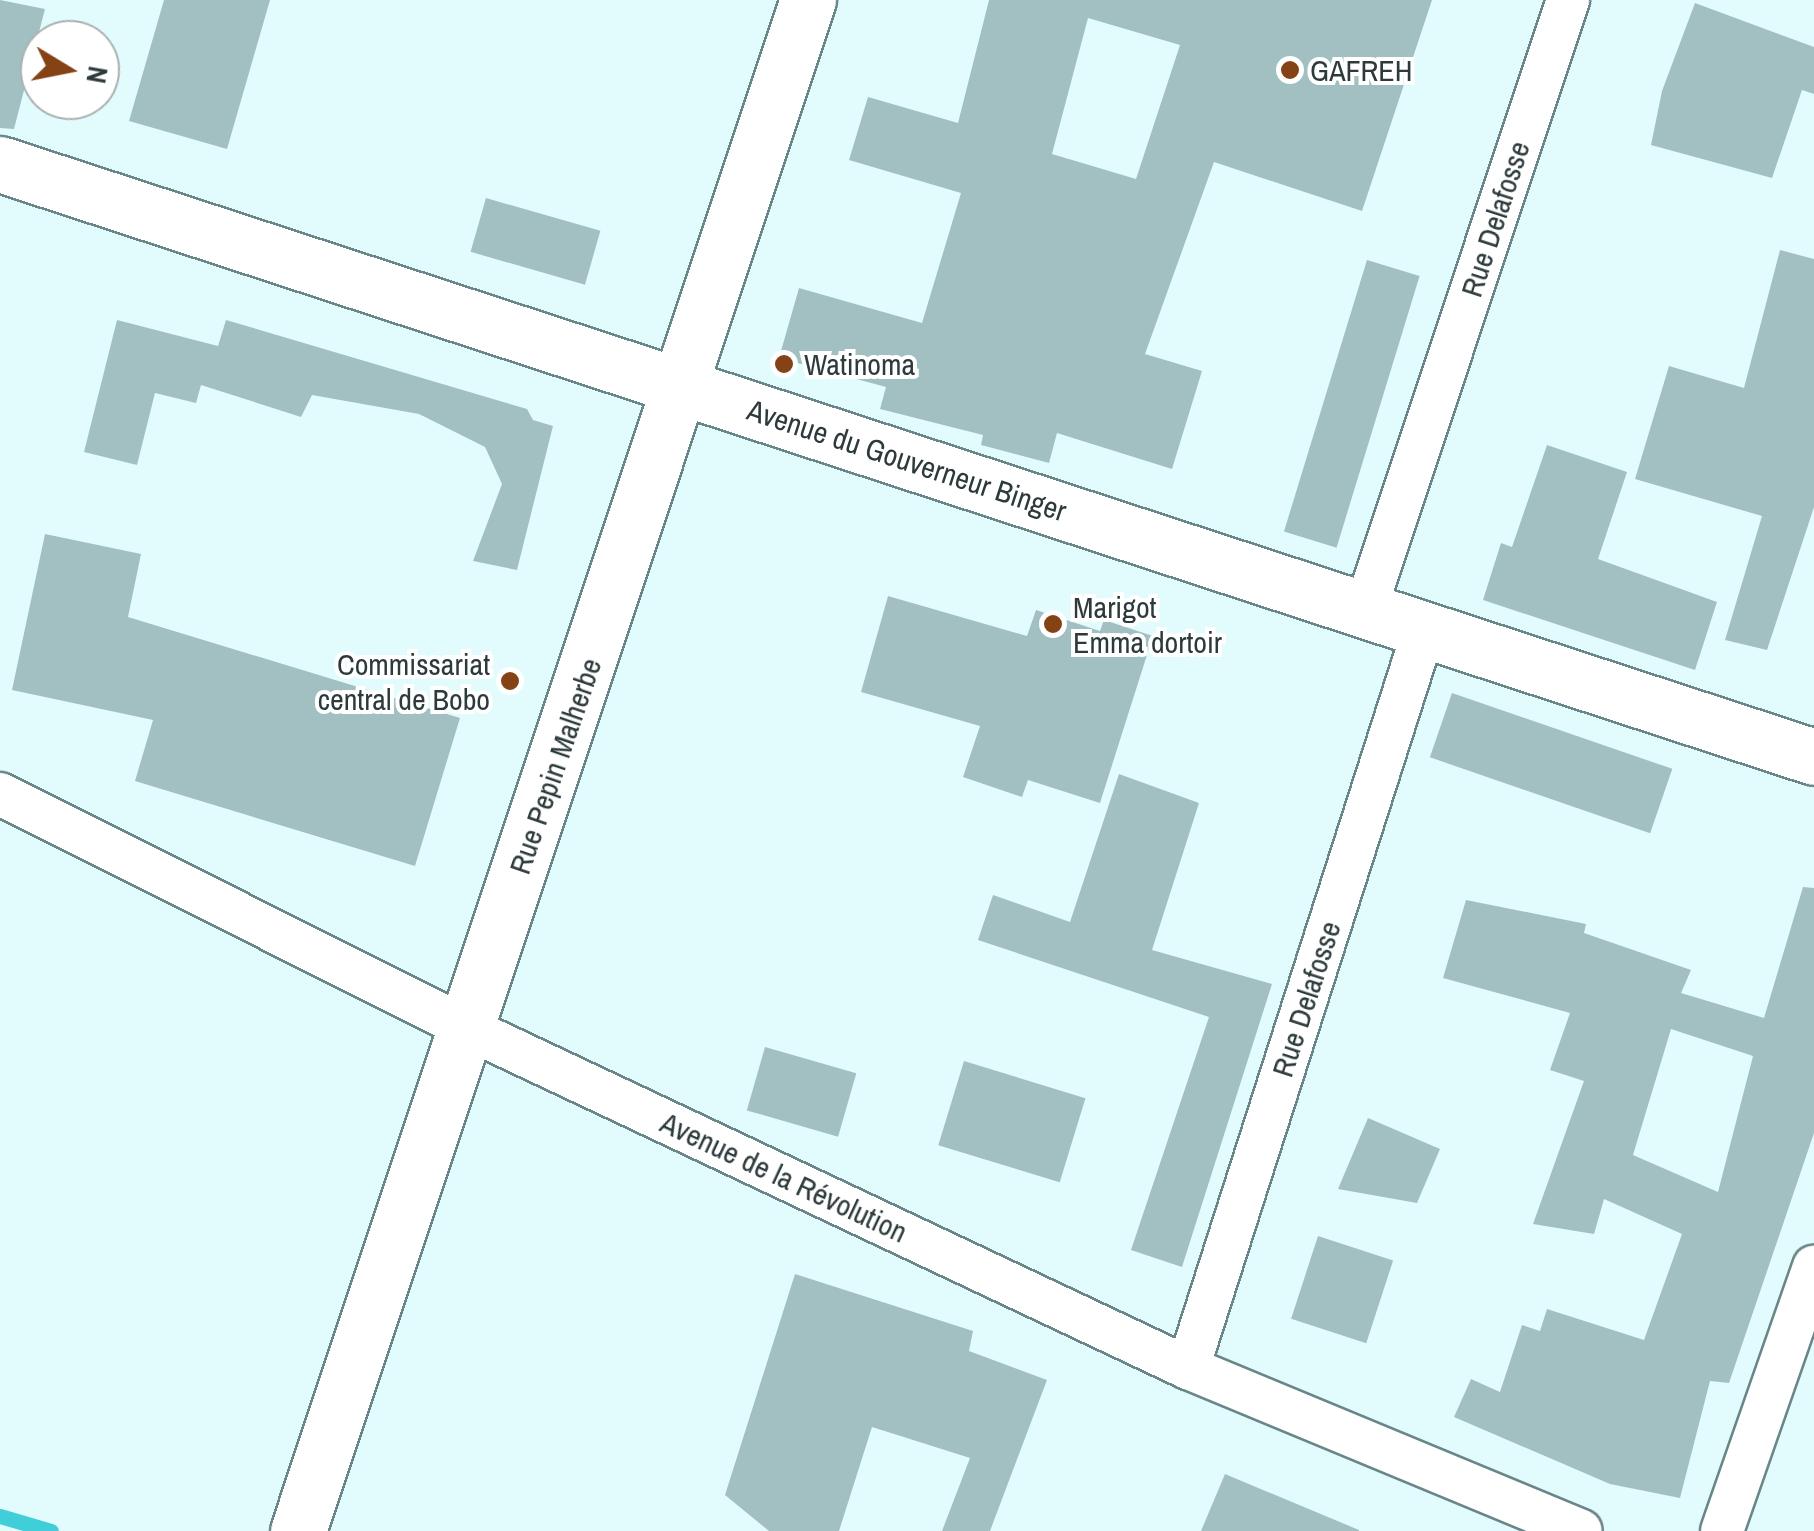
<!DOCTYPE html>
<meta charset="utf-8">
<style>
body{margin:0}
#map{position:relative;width:1814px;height:1531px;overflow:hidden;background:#e2fcfe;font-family:"Archivo Narrow",sans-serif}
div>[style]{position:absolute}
.stream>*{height:15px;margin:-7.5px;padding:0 7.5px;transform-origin:7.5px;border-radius:7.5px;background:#40cfd8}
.building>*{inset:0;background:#a2c0c2;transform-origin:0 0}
.roads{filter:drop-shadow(2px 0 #698688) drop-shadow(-2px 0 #698688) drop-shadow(0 2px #698688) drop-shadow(0 -2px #698688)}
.street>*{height:42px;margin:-21px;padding:0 21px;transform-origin:21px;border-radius:21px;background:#fff}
.secondary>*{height:55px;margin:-27.5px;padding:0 27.5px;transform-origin:27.5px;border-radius:27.5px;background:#fff}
.dots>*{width:28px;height:28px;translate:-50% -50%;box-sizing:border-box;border:5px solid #fff;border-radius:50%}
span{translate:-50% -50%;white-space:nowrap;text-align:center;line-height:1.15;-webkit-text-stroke:8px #fff;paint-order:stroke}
.poi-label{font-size:30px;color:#2d3a3b}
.left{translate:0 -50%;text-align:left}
.right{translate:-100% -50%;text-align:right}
.street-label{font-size:30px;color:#2d3a3b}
.north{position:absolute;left:20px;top:20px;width:100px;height:100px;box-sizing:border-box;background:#fff;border:2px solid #abb0b1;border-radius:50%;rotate:100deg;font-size:28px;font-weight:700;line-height:40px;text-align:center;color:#2d3a3b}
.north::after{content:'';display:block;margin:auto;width:35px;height:45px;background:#854215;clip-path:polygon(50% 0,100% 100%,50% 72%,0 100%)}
</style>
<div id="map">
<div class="stream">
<i style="left:0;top:1516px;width:53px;rotate:16.4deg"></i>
</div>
<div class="building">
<i style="clip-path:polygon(0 0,45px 9px,14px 129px,0 128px)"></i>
<i style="clip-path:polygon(164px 0,270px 0,227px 149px,129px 121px)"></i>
<i style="clip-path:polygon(evenodd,989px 0,1432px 0,1362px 211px,1214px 162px,1145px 354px,1202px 371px,1172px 469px,1057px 433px,1049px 463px,981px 445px,983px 435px,880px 409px,886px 387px,779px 358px,799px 288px,922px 323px,961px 193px,849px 160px,868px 97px,958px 123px,989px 0,1088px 18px,1180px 45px,1136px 179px,1052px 154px,1088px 18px)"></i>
<i style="clip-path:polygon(1695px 3px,1814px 47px,1814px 94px,1802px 90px,1772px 178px,1651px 145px,1662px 91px)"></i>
<i style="left:486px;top:198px;width:119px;height:56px;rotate:16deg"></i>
<i style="clip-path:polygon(1780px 250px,1814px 259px,1814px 507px,1767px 650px,1725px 640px,1762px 516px,1635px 479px,1669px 366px,1744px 388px)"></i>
<i style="left:1367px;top:260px;width:55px;height:284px;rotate:17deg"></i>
<i style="clip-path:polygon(117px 320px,218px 346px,226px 320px,527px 409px,533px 420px,553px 426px,517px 570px,473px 561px,502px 484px,485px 447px,419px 414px,312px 395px,301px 417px,201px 385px,196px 403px,155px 393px,137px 465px,84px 452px)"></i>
<i style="clip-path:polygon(1547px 445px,1627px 472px,1598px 559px,1717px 602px,1695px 670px,1483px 600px,1501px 543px,1512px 547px)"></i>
<i style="clip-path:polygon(45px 534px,141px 554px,128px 617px,460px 718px,415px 866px,135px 781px,153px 720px,12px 690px)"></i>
<i style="clip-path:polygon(888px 596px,1027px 636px,1036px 610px,1100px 631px,1104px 620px,1153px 636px,1100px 803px,1028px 780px,1022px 797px,963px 777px,980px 726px,861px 692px)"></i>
<i style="left:1452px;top:693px;width:233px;height:68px;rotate:19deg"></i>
<i style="clip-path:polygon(1119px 774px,1199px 803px,1152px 950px,1272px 984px,1182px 1267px,1131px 1250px,1209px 1017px,978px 940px,993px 895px,1070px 922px)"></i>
<i style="clip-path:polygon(evenodd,1803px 887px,1814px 888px,1814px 1133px,1729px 1383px,1710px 1381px,1680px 1498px,1610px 1484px,1454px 1417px,1471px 1379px,1500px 1392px,1522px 1325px,1540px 1331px,1547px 1309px,1644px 1340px,1682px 1234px,1604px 1199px,1594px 1234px,1533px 1224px,1584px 1081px,1550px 1070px,1570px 1013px,1443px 978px,1466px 900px,1586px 924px,1584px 933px,1691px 970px,1681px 993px,1764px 1018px,1803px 887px,1671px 1029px,1753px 1056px,1718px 1192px,1633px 1155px,1671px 1029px)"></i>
<i style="left:765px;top:1047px;width:95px;height:66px;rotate:16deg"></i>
<i style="left:964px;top:1061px;width:127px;height:88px;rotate:17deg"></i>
<i style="clip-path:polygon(1368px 1118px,1440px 1149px,1417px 1203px,1338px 1189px)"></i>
<i style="left:1318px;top:1236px;width:79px;height:87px;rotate:18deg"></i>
<i style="clip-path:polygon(795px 1274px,973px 1331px,969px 1351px,1047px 1380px,990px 1531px,942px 1531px,970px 1458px,872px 1427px,839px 1531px,769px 1531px,725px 1495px)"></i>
<i style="clip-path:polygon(1225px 1474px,1359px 1530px,1359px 1531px,1201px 1531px)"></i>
</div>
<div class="roads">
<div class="street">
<i style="left:1365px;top:610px;width:643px;rotate:-71.59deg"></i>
<i style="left:0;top:794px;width:522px;rotate:26.61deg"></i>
<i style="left:467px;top:1028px;width:797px;rotate:25.25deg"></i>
<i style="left:1188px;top:1368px;width:425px;rotate:22.5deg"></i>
<i style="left:1188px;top:1368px;width:775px;rotate:-72.27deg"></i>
<i style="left:1722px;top:1531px;width:280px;rotate:-70.8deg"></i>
</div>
<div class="secondary">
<i style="left:0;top:164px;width:1908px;rotate:18.1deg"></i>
<i style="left:298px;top:1531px;width:1614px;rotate:-71.58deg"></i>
</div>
</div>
<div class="dots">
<i style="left:1290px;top:70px;background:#854215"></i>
<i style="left:784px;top:364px;background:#854215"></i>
<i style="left:1053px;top:624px;background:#854215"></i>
<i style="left:510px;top:681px;background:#854215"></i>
</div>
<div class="poi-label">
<span class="left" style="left:1310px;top:70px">GAFREH</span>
<span class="left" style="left:804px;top:364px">Watinoma</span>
<span class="left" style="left:1073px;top:624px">Marigot<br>Emma dortoir</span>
<span class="right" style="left:490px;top:681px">Commissariat<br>central de Bobo</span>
</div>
<div class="street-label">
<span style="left:1495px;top:219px;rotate:-72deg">Rue Delafosse</span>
<span style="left:907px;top:460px;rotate:18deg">Avenue du Gouverneur Binger</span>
<span style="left:555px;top:766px;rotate:-71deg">Rue Pepin Malherbe</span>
<span style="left:1306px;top:999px;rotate:-72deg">Rue Delafosse</span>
<span style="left:784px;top:1177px;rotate:25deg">Avenue de la Révolution</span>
</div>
<div class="north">N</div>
</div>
